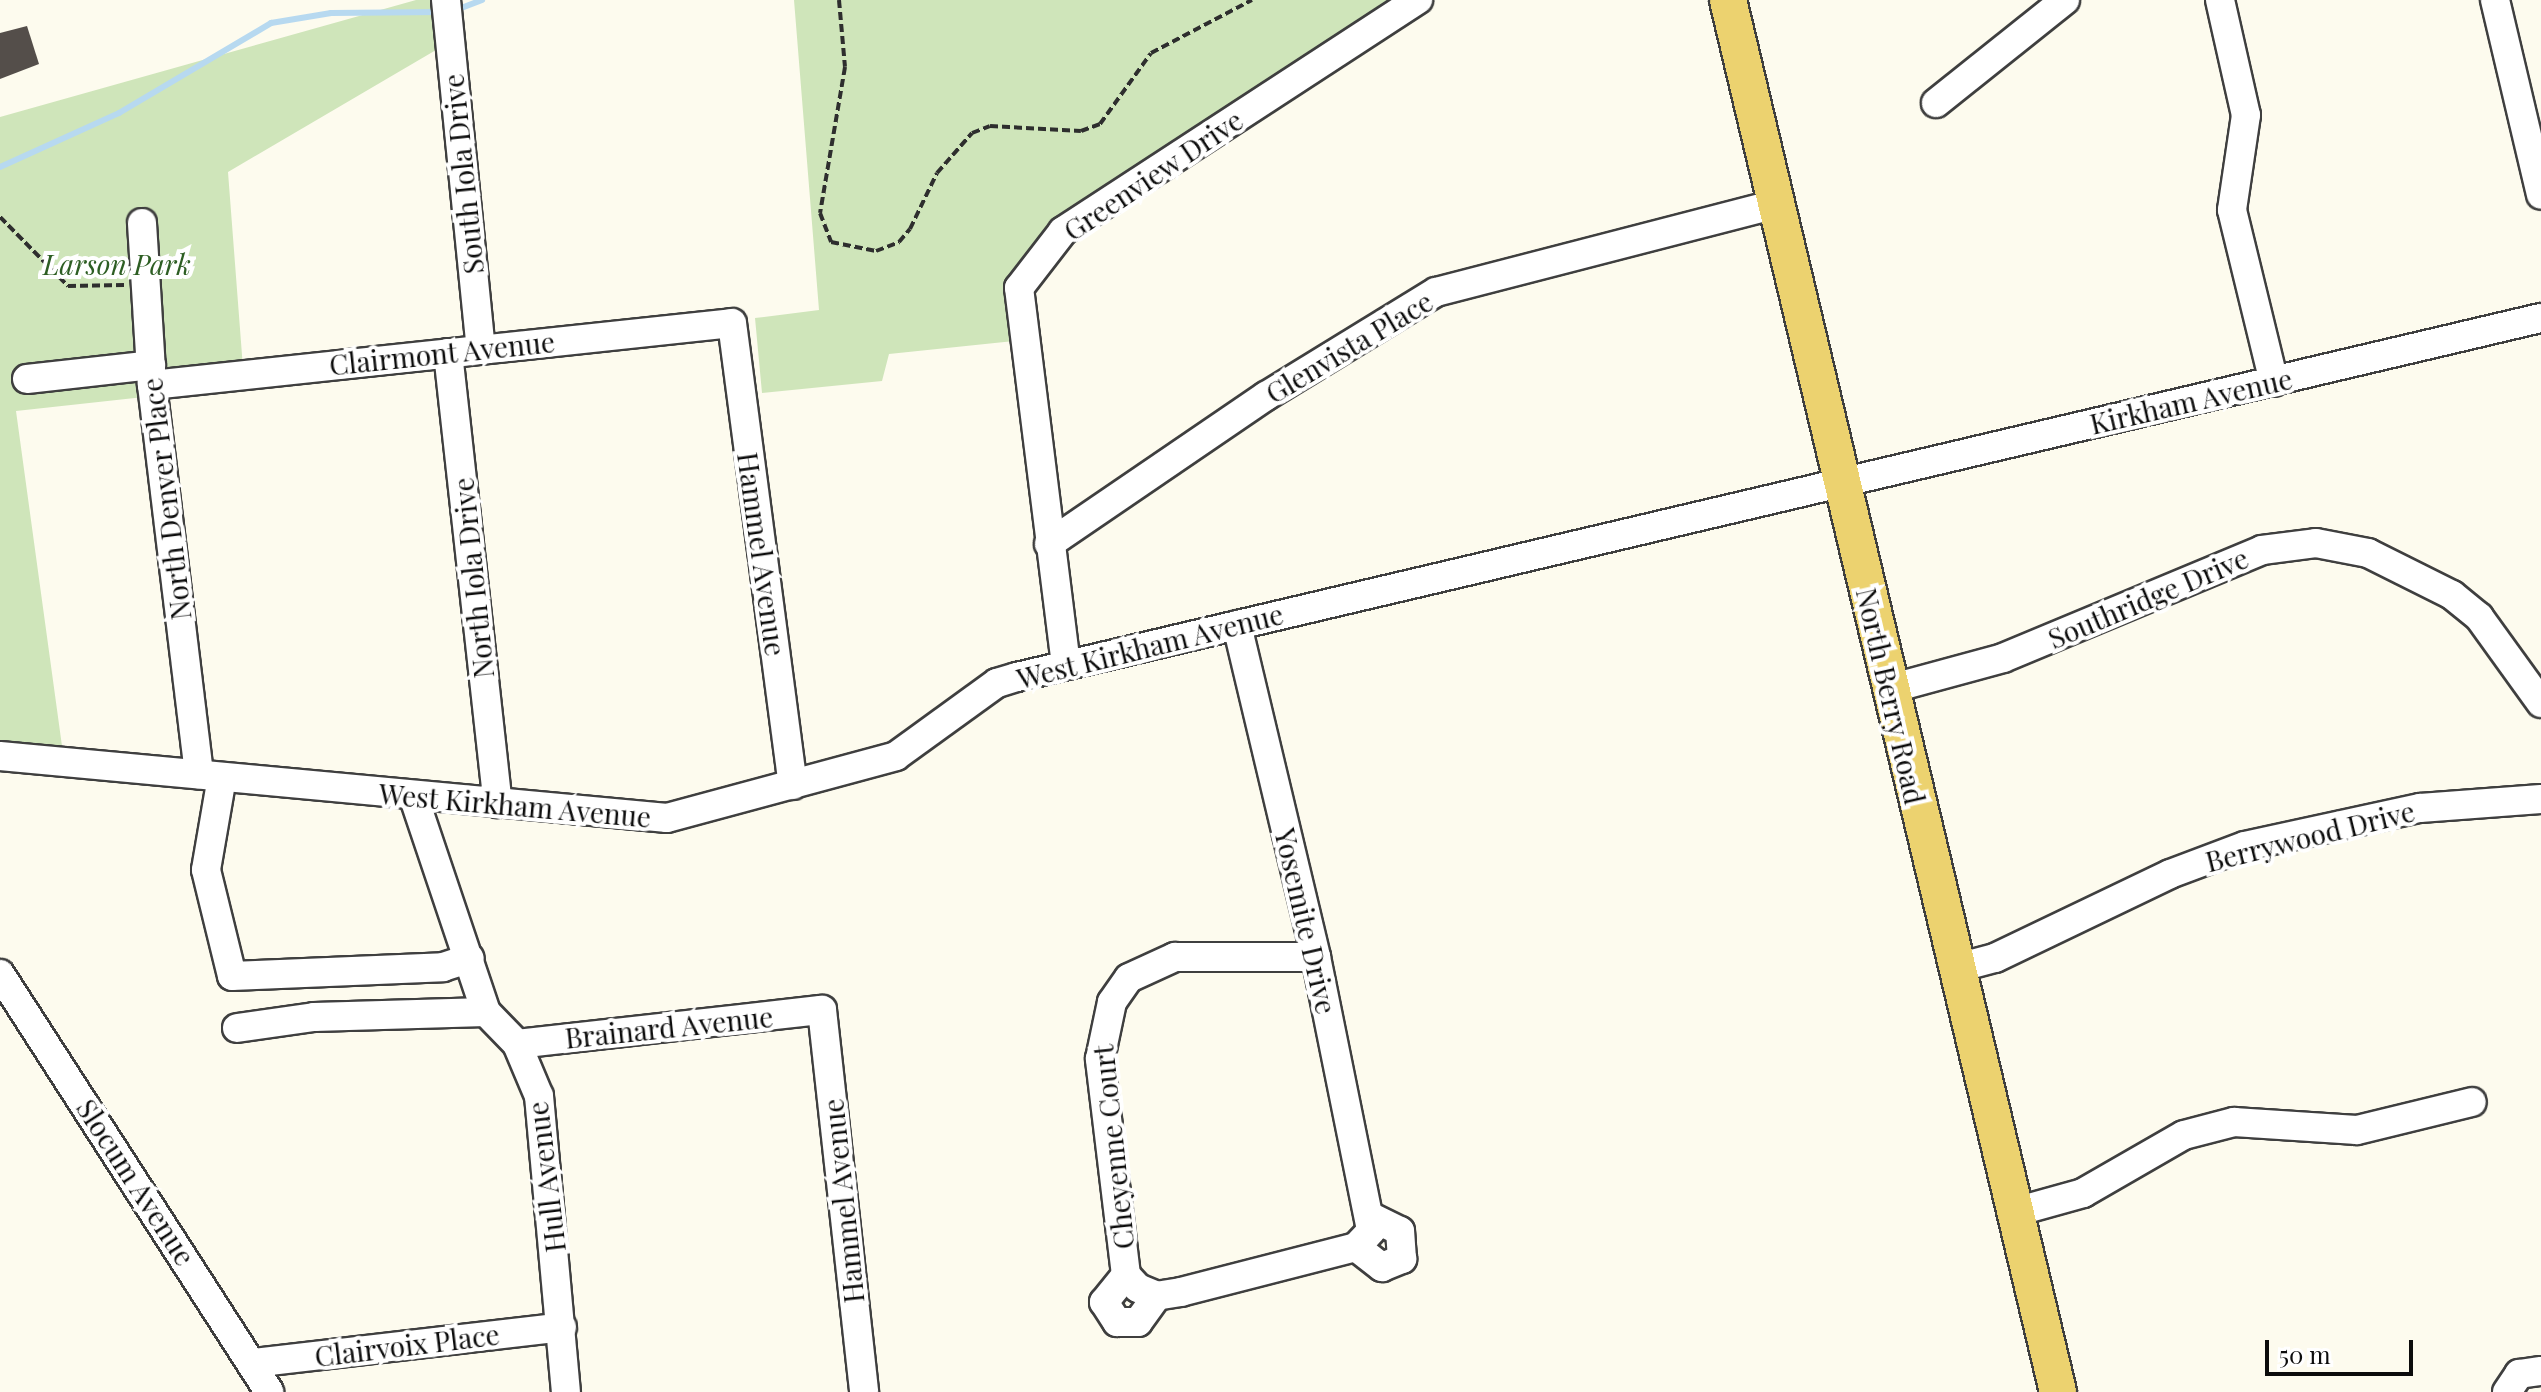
<!DOCTYPE html>
<style>
body{margin:0}
#map{position:relative;width:2541px;height:1392px;overflow:hidden;background:#fdfbee;font-family:"Playfair Display",serif}
div>[style]{position:absolute}
.green>*{inset:0;background:#cfe5ba}
.stream>*{height:6px;margin:-3px;padding:0 3px;transform-origin:3px;border-radius:3px;background:#b7d9f0}
.building>*{inset:0;background:#544e4a}
.path>*{height:4px;margin-top:-2px;transform-origin:0;background:repeating-linear-gradient(90deg,#2e2e2e 0 8px,transparent 0 12px)}
.roads{filter:drop-shadow(2px 0 #3f3f3f) drop-shadow(-2px 0 #3f3f3f) drop-shadow(0 2px #3f3f3f) drop-shadow(0 -2px #3f3f3f)}
.minor>*{height:28px;margin:-14px;padding:0 14px;transform-origin:14px;border-radius:14px;background:#fff}
.major>*{height:36px;margin:-18px;padding:0 18px;transform-origin:18px;border-radius:18px;background:#ecd26f}
span{translate:-50% -50%;white-space:nowrap;text-align:center;line-height:1.15;-webkit-text-stroke:8px #fff;paint-order:stroke}
.street-label{font-size:28px;color:#0c0c0c}
.park-label{font-size:28px;color:#2d5e23;font-style:italic}
.scale{position:absolute;left:2265px;top:1340px;width:148px;height:36px;box-sizing:border-box;border:4px solid #0c0c0c;border-top:0;padding-left:10px;font-size:24px;line-height:28px;white-space:nowrap;color:#0c0c0c;-webkit-text-stroke:6px #fff;paint-order:stroke}
</style>
<div id="map">
<div class="green">
<i style="clip-path:polygon(416px 0,433px 0,436px 50px,228px 172px,243px 368px,144px 397px,16px 411px,62px 746px,0 741px,0 117px)"></i>
<i style="clip-path:polygon(794px 0,1401px 0,1045px 236px,1018px 268px,1014px 341px,889px 354px,882px 381px,762px 393px,755px 318px,819px 310px)"></i>
</div>
<div class="stream">
<i style="left:456px;top:10px;width:28px;rotate:-21deg"></i>
<i style="left:0;top:167px;width:131px;rotate:-24.4deg"></i>
<i style="left:119px;top:113px;width:177px;rotate:-30.6deg"></i>
<i style="left:271px;top:23px;width:61px;rotate:-9.5deg"></i>
<i style="left:331px;top:13px;width:110px;rotate:-0.5deg"></i>
</div>
<div class="building">
<i style="clip-path:polygon(27px 26px,39px 64px,0 79px,0 33px)"></i>
</div>
<div class="path">
<i style="left:839px;top:0;width:67px;rotate:84.9deg"></i>
<i style="left:845px;top:67px;width:148px;rotate:99.7deg"></i>
<i style="left:820px;top:213px;width:31px;rotate:69deg"></i>
<i style="left:831px;top:242px;width:46px;rotate:11.3deg"></i>
<i style="left:876px;top:251px;width:25px;rotate:-21deg"></i>
<i style="left:899px;top:242px;width:17px;rotate:-50deg"></i>
<i style="left:910px;top:229px;width:62px;rotate:-64.3deg"></i>
<i style="left:937px;top:173px;width:53px;rotate:-48.8deg"></i>
<i style="left:972px;top:133px;width:19px;rotate:-21deg"></i>
<i style="left:990px;top:126px;width:91px;rotate:3.1deg"></i>
<i style="left:1081px;top:131px;width:20px;rotate:-20deg"></i>
<i style="left:1100px;top:124px;width:87px;rotate:-54.3deg"></i>
<i style="left:1151px;top:53px;width:114px;rotate:-27.7deg"></i>
<i style="left:0;top:217px;width:97px;rotate:45.4deg"></i>
<i style="left:68px;top:286px;width:56px;rotate:-1deg"></i>
</div>
<div class="roads">
<div class="minor">
<i style="left:446px;top:0;width:350px;rotate:84.3deg"></i>
<i style="left:2220px;top:0;width:118px;rotate:77.3deg"></i>
<i style="left:2246px;top:115px;width:96px;rotate:98.4deg"></i>
<i style="left:2232px;top:210px;width:177px;rotate:76.3deg"></i>
<i style="left:2495px;top:0;width:200px;rotate:76.7deg"></i>
<i style="left:1936px;top:103px;width:165px;rotate:-38.6deg"></i>
<i style="left:142px;top:223px;width:162px;rotate:86.5deg"></i>
<i style="left:152px;top:385px;width:392px;rotate:83.1deg"></i>
<i style="left:448px;top:353px;width:453px;rotate:83.7deg"></i>
<i style="left:27px;top:379px;width:125px;rotate:-6.4deg"></i>
<i style="left:152px;top:385px;width:583px;rotate:-6.1deg"></i>
<i style="left:732px;top:323px;width:466px;rotate:82.5deg"></i>
<i style="left:1049px;top:544px;width:263px;rotate:-34.3deg"></i>
<i style="left:1266px;top:396px;width:199px;rotate:-31.5deg"></i>
<i style="left:1436px;top:292px;width:352px;rotate:-14.5deg"></i>
<i style="left:1237px;top:625px;width:341px;rotate:76.6deg"></i>
<i style="left:1316px;top:957px;width:279px;rotate:78.6deg"></i>
<i style="left:1371px;top:1231px;width:22px;rotate:133deg"></i>
<i style="left:1356px;top:1247px;width:181px;rotate:165.6deg"></i>
<i style="left:1181px;top:1292px;width:24px;rotate:171deg"></i>
<i style="left:1157px;top:1296px;width:21px;rotate:-157deg"></i>
<i style="left:1138px;top:1288px;width:18px;rotate:-133deg"></i>
<i style="left:1126px;top:1275px;width:218px;rotate:-96.9deg"></i>
<i style="left:1100px;top:1059px;width:58px;rotate:-78.1deg"></i>
<i style="left:1112px;top:1002px;width:29px;rotate:-55deg"></i>
<i style="left:1129px;top:978px;width:51px;rotate:-24.5deg"></i>
<i style="left:1175px;top:957px;width:141px"></i>
<i style="left:1066px;top:665px;width:380px;rotate:-97.1deg"></i>
<i style="left:1019px;top:288px;width:72px;rotate:-52.3deg"></i>
<i style="left:1063px;top:231px;width:424px;rotate:-33.1deg"></i>
<i style="left:1889px;top:689px;width:118px;rotate:-15.2deg"></i>
<i style="left:2003px;top:658px;width:281px;rotate:-22.6deg"></i>
<i style="left:2262px;top:550px;width:54px;rotate:-7.4deg"></i>
<i style="left:2316px;top:543px;width:53px;rotate:10.9deg"></i>
<i style="left:2368px;top:553px;width:94px;rotate:26.6deg"></i>
<i style="left:2452px;top:595px;width:35px;rotate:39deg"></i>
<i style="left:2479px;top:617px;width:106px;rotate:54.2deg"></i>
<i style="left:0;top:756px;width:670px;rotate:5.31deg"></i>
<i style="left:667px;top:818px;width:237px;rotate:-15.1deg"></i>
<i style="left:896px;top:756px;width:125px;rotate:-35.9deg"></i>
<i style="left:997px;top:683px;width:21px;rotate:-17deg"></i>
<i style="left:1017px;top:677px;width:1566px;rotate:-13.26deg"></i>
<i style="left:222px;top:777px;width:94px;rotate:99.8deg"></i>
<i style="left:206px;top:870px;width:109px;rotate:76.2deg"></i>
<i style="left:232px;top:976px;width:211px;rotate:-2.4deg"></i>
<i style="left:443px;top:967px;width:28px;rotate:-18deg"></i>
<i style="left:414px;top:798px;width:226px;rotate:71.4deg"></i>
<i style="left:486px;top:1012px;width:45px;rotate:45.9deg"></i>
<i style="left:517px;top:1044px;width:56px;rotate:67.1deg"></i>
<i style="left:539px;top:1096px;width:297px;rotate:84.8deg"></i>
<i style="left:1957px;top:968px;width:39px;rotate:-15deg"></i>
<i style="left:1995px;top:958px;width:194px;rotate:-25.6deg"></i>
<i style="left:2170px;top:874px;width:80px;rotate:-20.5deg"></i>
<i style="left:2245px;top:846px;width:179px;rotate:-12.3deg"></i>
<i style="left:2420px;top:808px;width:121px;rotate:-4.3deg"></i>
<i style="left:0;top:974px;width:497px;rotate:57.2deg"></i>
<i style="left:237px;top:1028px;width:78px;rotate:-8.1deg"></i>
<i style="left:314px;top:1017px;width:172px;rotate:-1.7deg"></i>
<i style="left:517px;top:1044px;width:307px;rotate:-6.4deg"></i>
<i style="left:822px;top:1010px;width:384px;rotate:83.7deg"></i>
<i style="left:2015px;top:1212px;width:71px;rotate:-15.6deg"></i>
<i style="left:2083px;top:1193px;width:116px;rotate:-29.9deg"></i>
<i style="left:2184px;top:1135px;width:52px;rotate:-14.6deg"></i>
<i style="left:2234px;top:1122px;width:123px;rotate:3.7deg"></i>
<i style="left:2357px;top:1130px;width:118px;rotate:-13.7deg"></i>
<i style="left:1356px;top:1247px;width:33px;rotate:38deg"></i>
<i style="left:1382px;top:1267px;width:22px;rotate:-22deg"></i>
<i style="left:1402px;top:1259px;width:28px;rotate:-94deg"></i>
<i style="left:1400px;top:1231px;width:30px;rotate:-154deg"></i>
<i style="left:1126px;top:1275px;width:35px;rotate:129deg"></i>
<i style="left:1104px;top:1302px;width:24px;rotate:57deg"></i>
<i style="left:1117px;top:1322px;width:21px"></i>
<i style="left:1138px;top:1322px;width:32px;rotate:-54deg"></i>
<i style="left:253px;top:1363px;width:311px;rotate:-6.6deg"></i>
<i style="left:2507px;top:1392px;width:22px;rotate:-56deg"></i>
<i style="left:2519px;top:1374px;width:22px;rotate:-8deg"></i>
</div>
<div class="major">
<i style="left:1728px;top:0;width:1431px;rotate:76.66deg"></i>
</div>
</div>
<div class="street-label">
<span style="left:463px;top:174px;rotate:-96deg">South Iola Drive</span>
<span style="left:1153px;top:175px;rotate:-34deg">Greenview Drive</span>
<span style="left:1349px;top:347px;rotate:-31deg">Glenvista Place</span>
<span style="left:442px;top:353px;rotate:-6deg">Clairmont Avenue</span>
<span style="left:2191px;top:401px;rotate:-13deg">Kirkham Avenue</span>
<span style="left:166px;top:499px;rotate:-97deg">North Denver Place</span>
<span style="left:762px;top:554px;rotate:82deg">Hammel Avenue</span>
<span style="left:473px;top:578px;rotate:-96deg">North Iola Drive</span>
<span style="left:2148px;top:598px;rotate:-23deg">Southridge Drive</span>
<span style="left:1150px;top:646px;rotate:-14deg">West Kirkham Avenue</span>
<span style="left:1891px;top:696px;rotate:77deg">North Berry Road</span>
<span style="left:515px;top:805px;rotate:5deg">West Kirkham Avenue</span>
<span style="left:2310px;top:836px;rotate:-14deg">Berrywood Drive</span>
<span style="left:1306px;top:921px;rotate:77deg">Yosemite Drive</span>
<span style="left:669px;top:1027px;rotate:-6deg">Brainard Avenue</span>
<span style="left:1113px;top:1147px;rotate:-96deg">Cheyenne Court</span>
<span style="left:546px;top:1177px;rotate:-97deg">Hull Avenue</span>
<span style="left:136px;top:1182px;rotate:57deg">Slocum Avenue</span>
<span style="left:843px;top:1201px;rotate:-96deg">Hammel Avenue</span>
<span style="left:407px;top:1345px;rotate:-7deg">Clairvoix Place</span>
</div>
<div class="park-label">
<span style="left:117px;top:264px">Larson Park</span>
</div>
<div class="scale">50 m</div>
</div>
